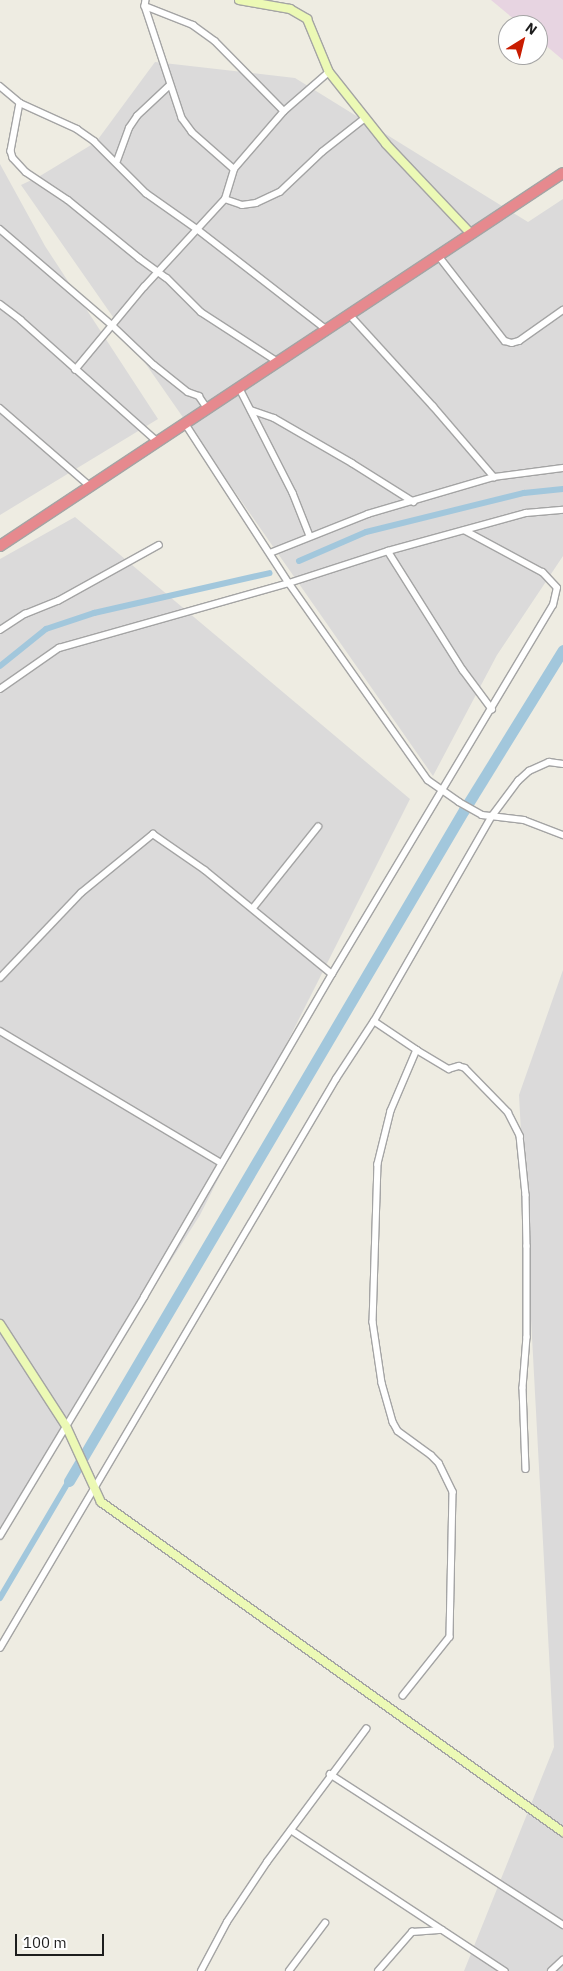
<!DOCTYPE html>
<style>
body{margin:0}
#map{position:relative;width:563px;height:1971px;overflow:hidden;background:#eeece2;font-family:"IBM Plex Sans",sans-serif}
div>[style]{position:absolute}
.residential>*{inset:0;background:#dbdada}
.industrial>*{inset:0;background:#e7d4e1}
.canal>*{height:6px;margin:-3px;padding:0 3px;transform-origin:3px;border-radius:3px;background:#a2c7dc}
.river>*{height:11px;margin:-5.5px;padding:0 5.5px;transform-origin:5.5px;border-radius:5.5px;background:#a2c7dc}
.roads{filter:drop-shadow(1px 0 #a4a4a4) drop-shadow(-1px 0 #a4a4a4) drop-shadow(0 1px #a4a4a4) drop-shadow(0 -1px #a4a4a4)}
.street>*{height:5.5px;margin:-2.75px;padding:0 2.75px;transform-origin:2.75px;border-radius:2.75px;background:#fff}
.secondary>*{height:8px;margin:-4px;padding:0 4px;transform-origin:4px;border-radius:4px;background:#ecf9b5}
.highway>*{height:10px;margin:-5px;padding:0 5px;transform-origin:5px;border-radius:5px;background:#e6898e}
span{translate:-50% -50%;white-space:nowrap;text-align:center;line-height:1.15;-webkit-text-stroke:5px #fff;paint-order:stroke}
.north{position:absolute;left:498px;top:15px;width:50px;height:50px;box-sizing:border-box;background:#fff;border:1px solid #a5a5a5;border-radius:50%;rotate:36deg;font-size:14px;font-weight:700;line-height:20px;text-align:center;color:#1d1d1d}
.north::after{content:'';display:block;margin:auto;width:18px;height:22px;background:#c91c00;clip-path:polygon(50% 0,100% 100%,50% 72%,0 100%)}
.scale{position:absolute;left:15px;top:1934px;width:89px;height:22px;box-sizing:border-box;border:2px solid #1d1d1d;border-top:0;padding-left:6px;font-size:15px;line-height:18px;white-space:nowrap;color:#1d1d1d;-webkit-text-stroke:4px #fff;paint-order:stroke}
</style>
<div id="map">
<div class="residential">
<i style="clip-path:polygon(155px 62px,295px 78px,528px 222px,563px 199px,563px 556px,497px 655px,433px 776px,21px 185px,40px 176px,96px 142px)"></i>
<i style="clip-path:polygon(0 164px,45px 246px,158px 419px,0 515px)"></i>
<i style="clip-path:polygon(75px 517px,410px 799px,200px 1215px,0 1528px,0 559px)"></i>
<i style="clip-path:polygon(563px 970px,563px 1971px,464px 1971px,554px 1747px,519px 1095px)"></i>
</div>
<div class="industrial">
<i style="clip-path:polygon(491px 0,563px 0,563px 60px,538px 39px,538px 25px,521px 25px)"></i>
</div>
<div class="canal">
<i style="left:299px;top:561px;width:73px;rotate:-23.4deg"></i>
<i style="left:366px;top:532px;width:163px;rotate:-13.9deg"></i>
<i style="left:524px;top:493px;width:39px;rotate:-6deg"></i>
<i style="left:0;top:666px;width:59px;rotate:-38.8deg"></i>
<i style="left:46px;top:629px;width:51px;rotate:-18.4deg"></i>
<i style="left:94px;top:613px;width:180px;rotate:-12.8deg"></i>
<i style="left:0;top:1598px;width:136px;rotate:-59.5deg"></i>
</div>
<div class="river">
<i style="left:69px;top:1481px;width:779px;rotate:-59.52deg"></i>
<i style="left:464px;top:810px;width:188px;rotate:-58.3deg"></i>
</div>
<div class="roads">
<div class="street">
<i style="left:146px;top:0;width:6px;rotate:99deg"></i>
<i style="left:145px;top:6px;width:118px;rotate:71.7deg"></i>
<i style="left:182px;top:118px;width:17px;rotate:54deg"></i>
<i style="left:192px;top:132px;width:56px;rotate:41.4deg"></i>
<i style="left:145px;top:6px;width:52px;rotate:21.6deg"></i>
<i style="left:193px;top:25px;width:27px;rotate:36deg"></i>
<i style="left:215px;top:41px;width:98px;rotate:45.4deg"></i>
<i style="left:0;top:86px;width:26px;rotate:40deg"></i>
<i style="left:20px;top:103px;width:63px;rotate:24.5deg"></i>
<i style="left:77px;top:129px;width:21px;rotate:35deg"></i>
<i style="left:94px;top:141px;width:74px;rotate:45deg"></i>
<i style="left:146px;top:193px;width:62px;rotate:35.2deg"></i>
<i style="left:197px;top:229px;width:163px;rotate:37.8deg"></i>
<i style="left:20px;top:103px;width:49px;rotate:100.6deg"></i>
<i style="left:11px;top:151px;width:7px;rotate:74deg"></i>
<i style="left:13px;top:158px;width:19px;rotate:47deg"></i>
<i style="left:26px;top:172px;width:50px;rotate:33.7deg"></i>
<i style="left:68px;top:200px;width:92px;rotate:39.2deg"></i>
<i style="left:139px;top:258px;width:34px;rotate:36deg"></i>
<i style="left:167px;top:278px;width:48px;rotate:45deg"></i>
<i style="left:201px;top:312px;width:92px;rotate:33deg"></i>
<i style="left:117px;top:161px;width:35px;rotate:-70deg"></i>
<i style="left:129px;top:128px;width:14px;rotate:-56deg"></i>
<i style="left:137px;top:116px;width:45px;rotate:-43.2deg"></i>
<i style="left:225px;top:199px;width:31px;rotate:-73deg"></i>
<i style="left:234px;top:169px;width:77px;rotate:-49.2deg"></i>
<i style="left:284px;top:111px;width:60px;rotate:-40.9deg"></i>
<i style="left:0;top:229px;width:149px;rotate:40.6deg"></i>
<i style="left:113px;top:326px;width:57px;rotate:43.6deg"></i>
<i style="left:154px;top:365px;width:43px;rotate:38.5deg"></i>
<i style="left:188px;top:392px;width:12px;rotate:20deg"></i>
<i style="left:199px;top:396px;width:14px;rotate:56deg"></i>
<i style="left:438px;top:255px;width:109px;rotate:52.1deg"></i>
<i style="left:505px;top:341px;width:7px;rotate:16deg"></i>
<i style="left:512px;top:343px;width:7px;rotate:-16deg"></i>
<i style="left:519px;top:341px;width:54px;rotate:-35.2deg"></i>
<i style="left:0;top:304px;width:26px;rotate:37deg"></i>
<i style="left:21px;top:320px;width:182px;rotate:41.7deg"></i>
<i style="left:349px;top:314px;width:125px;rotate:47.6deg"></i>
<i style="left:433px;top:406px;width:94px;rotate:49.3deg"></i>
<i style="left:75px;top:370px;width:108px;rotate:-50.3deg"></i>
<i style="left:144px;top:287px;width:120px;rotate:-47.4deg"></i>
<i style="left:225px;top:199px;width:18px;rotate:19deg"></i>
<i style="left:242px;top:205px;width:14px;rotate:-8deg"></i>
<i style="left:256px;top:203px;width:26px;rotate:-25deg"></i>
<i style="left:280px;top:192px;width:58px;rotate:-43.6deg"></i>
<i style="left:322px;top:152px;width:55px;rotate:-38.3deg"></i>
<i style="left:239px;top:387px;width:119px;rotate:63deg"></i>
<i style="left:293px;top:493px;width:46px;rotate:68.4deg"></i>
<i style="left:0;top:408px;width:119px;rotate:40.9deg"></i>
<i style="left:251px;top:410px;width:24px;rotate:19deg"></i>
<i style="left:274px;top:418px;width:90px;rotate:30deg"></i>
<i style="left:352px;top:463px;width:73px;rotate:32.2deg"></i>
<i style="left:185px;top:423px;width:191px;rotate:57deg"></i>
<i style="left:289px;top:583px;width:241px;rotate:54.8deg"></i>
<i style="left:428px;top:780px;width:38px;rotate:35deg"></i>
<i style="left:459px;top:802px;width:26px;rotate:29deg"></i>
<i style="left:482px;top:815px;width:42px;rotate:6.8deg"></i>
<i style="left:524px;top:820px;width:42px;rotate:21deg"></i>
<i style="left:388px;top:551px;width:141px;rotate:57.8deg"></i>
<i style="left:463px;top:670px;width:49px;rotate:53.4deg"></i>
<i style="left:270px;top:553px;width:105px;rotate:-21.7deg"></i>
<i style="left:368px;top:514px;width:131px;rotate:-16.4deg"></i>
<i style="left:494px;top:477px;width:70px;rotate:-7.4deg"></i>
<i style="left:0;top:630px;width:30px;rotate:-33deg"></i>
<i style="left:25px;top:614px;width:35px;rotate:-22deg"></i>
<i style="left:58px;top:601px;width:115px;rotate:-29deg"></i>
<i style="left:0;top:689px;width:72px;rotate:-34.8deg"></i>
<i style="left:59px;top:648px;width:239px;rotate:-15.8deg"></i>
<i style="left:289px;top:583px;width:104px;rotate:-17.9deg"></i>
<i style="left:388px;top:551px;width:143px;rotate:-15.4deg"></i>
<i style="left:526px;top:513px;width:37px;rotate:-5deg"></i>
<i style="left:253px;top:908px;width:104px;rotate:-51.3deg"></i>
<i style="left:0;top:978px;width:117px;rotate:-46.4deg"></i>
<i style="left:81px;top:893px;width:93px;rotate:-39.3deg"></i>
<i style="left:153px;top:834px;width:63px;rotate:34.7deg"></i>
<i style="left:205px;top:870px;width:164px;rotate:39.3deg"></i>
<i style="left:374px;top:1021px;width:52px;rotate:34deg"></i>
<i style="left:417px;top:1050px;width:66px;rotate:113.1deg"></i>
<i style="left:391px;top:1111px;width:55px;rotate:103.8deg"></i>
<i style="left:378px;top:1164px;width:158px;rotate:91.8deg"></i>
<i style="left:373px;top:1322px;width:62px;rotate:81.6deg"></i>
<i style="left:382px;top:1383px;width:41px;rotate:74.2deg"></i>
<i style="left:393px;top:1422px;width:10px;rotate:61deg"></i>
<i style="left:398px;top:1431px;width:41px;rotate:36deg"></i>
<i style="left:431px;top:1455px;width:11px;rotate:45deg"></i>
<i style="left:439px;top:1463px;width:32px;rotate:64deg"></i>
<i style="left:453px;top:1492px;width:145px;rotate:91.2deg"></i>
<i style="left:450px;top:1637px;width:75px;rotate:128.5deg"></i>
<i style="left:0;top:1031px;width:257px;rotate:30.8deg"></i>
<i style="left:417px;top:1050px;width:37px;rotate:31deg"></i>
<i style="left:449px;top:1069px;width:10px;rotate:-17deg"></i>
<i style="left:459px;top:1066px;width:6px;rotate:18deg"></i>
<i style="left:465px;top:1068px;width:62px;rotate:45.7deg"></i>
<i style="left:508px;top:1112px;width:27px;rotate:63deg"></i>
<i style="left:520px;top:1136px;width:59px;rotate:84.2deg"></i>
<i style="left:526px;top:1195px;width:51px;rotate:88.9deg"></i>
<i style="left:527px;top:1246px;width:91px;rotate:90deg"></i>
<i style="left:527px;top:1337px;width:51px;rotate:94.5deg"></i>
<i style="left:523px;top:1388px;width:81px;rotate:87.9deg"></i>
<i style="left:0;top:1536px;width:279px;rotate:-58.9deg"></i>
<i style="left:144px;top:1297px;width:374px;rotate:-59.8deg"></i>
<i style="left:332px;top:974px;width:430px;rotate:-59.1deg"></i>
<i style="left:553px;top:605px;width:17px;rotate:-77deg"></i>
<i style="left:557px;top:588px;width:21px;rotate:-133deg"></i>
<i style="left:543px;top:573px;width:89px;rotate:-151.7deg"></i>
<i style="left:0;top:1648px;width:661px;rotate:-59.44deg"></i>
<i style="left:336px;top:1079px;width:69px;rotate:-56.8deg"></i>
<i style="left:374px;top:1021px;width:237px;rotate:-60.1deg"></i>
<i style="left:492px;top:816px;width:44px;rotate:-53.4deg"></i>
<i style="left:518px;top:781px;width:15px;rotate:-42deg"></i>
<i style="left:529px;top:771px;width:22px;rotate:-24deg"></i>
<i style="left:549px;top:762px;width:14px;rotate:8deg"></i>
<i style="left:330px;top:1774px;width:278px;rotate:32.9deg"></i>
<i style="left:291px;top:1830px;width:256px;rotate:33.4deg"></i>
<i style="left:201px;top:1971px;width:55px;rotate:-62deg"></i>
<i style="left:227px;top:1922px;width:72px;rotate:-56.3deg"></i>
<i style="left:267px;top:1862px;width:166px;rotate:-53.3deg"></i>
<i style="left:289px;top:1971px;width:60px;rotate:-53.1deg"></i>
<i style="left:378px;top:1971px;width:52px;rotate:-48.9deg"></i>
<i style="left:412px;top:1932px;width:30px;rotate:-4deg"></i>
<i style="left:551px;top:1971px;width:16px;rotate:-43deg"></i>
</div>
<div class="secondary">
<i style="left:239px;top:0;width:52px;rotate:10deg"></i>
<i style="left:290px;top:9px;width:20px;rotate:30deg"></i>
<i style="left:307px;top:19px;width:57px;rotate:67.5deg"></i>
<i style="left:329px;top:72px;width:92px;rotate:51.6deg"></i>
<i style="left:386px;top:144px;width:124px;rotate:46.6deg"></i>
<i style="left:0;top:1324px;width:121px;rotate:57.1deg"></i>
<i style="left:66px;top:1426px;width:84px;rotate:65.3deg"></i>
<i style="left:101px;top:1502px;width:568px;rotate:35.54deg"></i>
</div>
<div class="highway">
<i style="left:0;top:546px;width:675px;rotate:-33.53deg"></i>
</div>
</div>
<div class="north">N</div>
<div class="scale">100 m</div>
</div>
